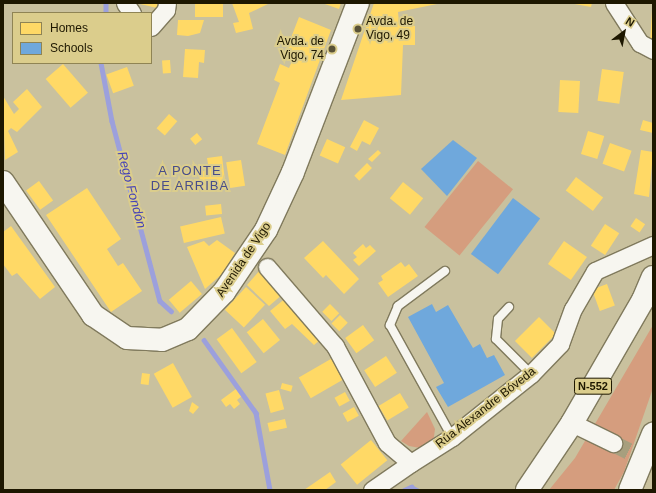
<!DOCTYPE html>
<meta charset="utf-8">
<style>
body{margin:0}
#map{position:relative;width:656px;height:493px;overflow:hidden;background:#c9c19e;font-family:Helvetica,sans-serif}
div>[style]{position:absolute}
.green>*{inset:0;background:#d59d7e;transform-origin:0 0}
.homes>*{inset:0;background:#ffd966;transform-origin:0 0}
.schools>*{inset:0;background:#6fa8dc;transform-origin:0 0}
.stream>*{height:4.5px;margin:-2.25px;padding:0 2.25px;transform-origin:2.25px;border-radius:2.25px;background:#9ca0dc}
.minor-tunnel>*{height:17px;margin-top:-8.5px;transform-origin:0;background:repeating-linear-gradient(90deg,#a79f7e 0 17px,transparent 0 25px)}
.roads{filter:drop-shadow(1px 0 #807a5d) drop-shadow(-1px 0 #807a5d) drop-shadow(0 1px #807a5d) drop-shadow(0 -1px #807a5d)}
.service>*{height:8px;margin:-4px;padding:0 4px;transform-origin:4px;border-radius:4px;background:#f7f6f0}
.minor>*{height:17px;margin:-8.5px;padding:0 8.5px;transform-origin:8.5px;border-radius:8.5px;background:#f7f6f0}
.secondary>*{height:22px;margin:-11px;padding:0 11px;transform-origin:11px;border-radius:11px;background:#f7f6f0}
.trunk>*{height:22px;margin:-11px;padding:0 11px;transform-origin:11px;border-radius:11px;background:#f7f6f0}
.motorway>*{height:22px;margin:-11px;padding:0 11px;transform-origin:11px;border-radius:11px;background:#f7f6f0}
.dots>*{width:11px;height:11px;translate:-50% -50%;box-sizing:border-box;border:2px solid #dbcd8c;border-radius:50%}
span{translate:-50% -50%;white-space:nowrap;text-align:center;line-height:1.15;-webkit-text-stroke:4px #dbcd8c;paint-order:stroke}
.shield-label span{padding:1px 3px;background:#dbcd8c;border:1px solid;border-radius:3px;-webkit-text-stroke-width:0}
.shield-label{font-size:11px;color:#1d1700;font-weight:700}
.poi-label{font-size:12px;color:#1d1700}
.left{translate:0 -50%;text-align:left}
.right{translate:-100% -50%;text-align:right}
.street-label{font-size:12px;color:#1d1700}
.neighbourhood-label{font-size:13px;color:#484d8a;letter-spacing:1px}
.water-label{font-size:13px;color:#4643b7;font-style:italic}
.frame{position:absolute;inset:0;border:4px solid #1d1700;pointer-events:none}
.legend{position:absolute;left:12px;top:12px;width:140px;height:52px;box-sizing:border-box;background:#dbcd8c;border:1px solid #8f8454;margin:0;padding:5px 7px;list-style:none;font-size:12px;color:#1d1700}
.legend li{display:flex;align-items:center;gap:8px;height:20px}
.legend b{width:20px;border:1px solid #8f8454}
.north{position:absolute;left:604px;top:12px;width:40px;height:40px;-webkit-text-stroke:3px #dbcd8c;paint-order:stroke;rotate:32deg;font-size:11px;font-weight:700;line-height:16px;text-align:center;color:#1d1700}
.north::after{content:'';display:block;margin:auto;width:14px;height:18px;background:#1d1700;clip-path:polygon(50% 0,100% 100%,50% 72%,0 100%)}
</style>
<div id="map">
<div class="green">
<i style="left:478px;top:161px;width:45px;height:85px;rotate:39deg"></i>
<i style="clip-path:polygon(653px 325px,653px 388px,624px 472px,614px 490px,549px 490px,575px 458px)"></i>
<i style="clip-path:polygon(427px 412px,435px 429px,433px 444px,426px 449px,409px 446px,401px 441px)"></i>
</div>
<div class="homes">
<i style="clip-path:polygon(136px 3px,158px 3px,157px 8px)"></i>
<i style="left:195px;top:3px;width:28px;height:14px"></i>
<i style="clip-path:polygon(232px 3px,268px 3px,268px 4px,249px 13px,253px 29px,236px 33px,233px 23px,239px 22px)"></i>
<i style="clip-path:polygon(322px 3px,341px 3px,339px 9px)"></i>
<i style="clip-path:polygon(374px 3px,437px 4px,398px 12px,399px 23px,415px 26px,415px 45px,403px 45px,401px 95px,341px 100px)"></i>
<i style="clip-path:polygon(569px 3px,592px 3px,591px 7px)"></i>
<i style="clip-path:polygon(652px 10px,653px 10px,653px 43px,650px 43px)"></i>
<i style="clip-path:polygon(299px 17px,331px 30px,285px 155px,257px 144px,280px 83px,274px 80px,280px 64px,289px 68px,293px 59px,284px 56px)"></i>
<i style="clip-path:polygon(178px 20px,204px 20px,200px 33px,188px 36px,177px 35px)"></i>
<i style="clip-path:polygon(185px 49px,205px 50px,204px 63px,199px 62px,198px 78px,183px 77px)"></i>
<i style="left:170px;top:60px;width:13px;height:8px;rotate:86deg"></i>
<i style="left:63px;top:64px;width:38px;height:23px;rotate:49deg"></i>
<i style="left:127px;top:67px;width:20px;height:22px;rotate:70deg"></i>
<i style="left:602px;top:69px;width:22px;height:32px;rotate:8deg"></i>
<i style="left:560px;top:80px;width:20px;height:32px;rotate:3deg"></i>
<i style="clip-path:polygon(27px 89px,42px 107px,17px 132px,11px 128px,8px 131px,18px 152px,5px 160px,3px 96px,14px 114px,19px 109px,13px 102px)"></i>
<i style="left:169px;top:114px;width:11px;height:19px;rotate:41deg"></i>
<i style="clip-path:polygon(364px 120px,379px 128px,370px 145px,362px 141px,357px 151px,350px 147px)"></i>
<i style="clip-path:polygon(643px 120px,653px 123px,653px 133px,640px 130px)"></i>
<i style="left:588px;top:131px;width:17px;height:24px;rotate:17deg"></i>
<i style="left:197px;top:133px;width:8px;height:9px;rotate:50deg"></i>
<i style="left:327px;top:139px;width:20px;height:18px;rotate:24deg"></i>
<i style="left:610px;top:143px;width:23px;height:22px;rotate:20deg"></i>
<i style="clip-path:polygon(378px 150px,381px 153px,372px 162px,368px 159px)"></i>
<i style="clip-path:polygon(641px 150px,653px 152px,649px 197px,634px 194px)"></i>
<i style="clip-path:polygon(222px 156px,226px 189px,201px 192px,199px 172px,209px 170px,207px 158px)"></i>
<i style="left:241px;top:160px;width:26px;height:15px;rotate:81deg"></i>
<i style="left:367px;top:163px;width:7px;height:18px;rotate:45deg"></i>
<i style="left:576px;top:177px;width:34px;height:17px;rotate:37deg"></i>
<i style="left:39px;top:181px;width:24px;height:16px;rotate:54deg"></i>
<i style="left:403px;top:182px;width:26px;height:21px;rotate:39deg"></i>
<i style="clip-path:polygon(87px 188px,121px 239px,107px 249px,118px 266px,123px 263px,142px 291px,111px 312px,46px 215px)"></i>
<i style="left:221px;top:204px;width:10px;height:16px;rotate:84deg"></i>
<i style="left:221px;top:217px;width:17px;height:42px;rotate:77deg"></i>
<i style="left:636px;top:218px;width:11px;height:10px;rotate:34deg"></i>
<i style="left:605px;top:224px;width:17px;height:26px;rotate:33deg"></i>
<i style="clip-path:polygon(11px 226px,55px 287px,40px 299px,17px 273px,12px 276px,3px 264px,3px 232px)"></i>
<i style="clip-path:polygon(217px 240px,235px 253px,222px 274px,205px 289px,187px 247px,204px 241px,209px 246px)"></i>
<i style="clip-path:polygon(323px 241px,359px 279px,344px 294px,326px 275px,323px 278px,304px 258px)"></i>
<i style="left:564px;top:241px;width:28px;height:28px;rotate:35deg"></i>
<i style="clip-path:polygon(363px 244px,366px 248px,370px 245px,376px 251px,359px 266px,353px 260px,357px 257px,353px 253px)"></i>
<i style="clip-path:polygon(401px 262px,405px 267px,409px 264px,418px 276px,388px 297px,378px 283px,383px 280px,381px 276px)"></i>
<i style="clip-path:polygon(261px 269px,283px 294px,269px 306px,247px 285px)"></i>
<i style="left:191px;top:281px;width:17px;height:29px;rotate:50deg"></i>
<i style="left:607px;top:284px;width:23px;height:16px;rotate:70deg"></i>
<i style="left:246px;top:287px;width:26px;height:31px;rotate:43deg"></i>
<i style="clip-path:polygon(287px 297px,321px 339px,314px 345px,292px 324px,285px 329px,270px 311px)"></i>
<i style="left:330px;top:304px;width:13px;height:11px;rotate:45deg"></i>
<i style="left:340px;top:315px;width:11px;height:12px;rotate:45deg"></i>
<i style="left:539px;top:317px;width:24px;height:34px;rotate:45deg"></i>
<i style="left:263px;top:319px;width:27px;height:21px;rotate:51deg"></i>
<i style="left:363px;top:325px;width:19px;height:22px;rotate:54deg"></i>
<i style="left:232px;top:328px;width:42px;height:19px;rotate:54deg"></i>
<i style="left:336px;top:356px;width:24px;height:43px;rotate:60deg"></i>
<i style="left:386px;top:356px;width:20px;height:26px;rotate:57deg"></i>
<i style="left:173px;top:363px;width:39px;height:22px;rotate:61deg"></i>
<i style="left:142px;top:373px;width:8px;height:11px;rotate:7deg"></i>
<i style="left:282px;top:383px;width:11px;height:6px;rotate:15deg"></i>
<i style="clip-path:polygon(236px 389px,242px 396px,237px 400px,240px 404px,234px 409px,230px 404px,226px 407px,221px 400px)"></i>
<i style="left:279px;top:390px;width:20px;height:14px;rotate:75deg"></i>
<i style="left:345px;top:392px;width:10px;height:12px;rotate:61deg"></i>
<i style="left:400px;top:393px;width:17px;height:25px;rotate:59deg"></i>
<i style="clip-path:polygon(192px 402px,199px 407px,193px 414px,189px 411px)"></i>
<i style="left:354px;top:407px;width:10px;height:13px;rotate:61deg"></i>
<i style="left:285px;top:419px;width:9px;height:18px;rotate:77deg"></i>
<i style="left:371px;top:440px;width:26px;height:39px;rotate:51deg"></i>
<i style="clip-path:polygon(330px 472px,336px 482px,325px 490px,304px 490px)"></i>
</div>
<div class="schools">
<i style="clip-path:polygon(453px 140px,477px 158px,447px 196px,421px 169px)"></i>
<i style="left:513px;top:198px;width:34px;height:70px;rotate:37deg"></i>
<i style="clip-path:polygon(432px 304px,436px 312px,448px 305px,473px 348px,480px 344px,487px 358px,494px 355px,505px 375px,448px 407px,436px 387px,444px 383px,408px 317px)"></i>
</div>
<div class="stream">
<i style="left:106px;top:3px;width:10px;rotate:90deg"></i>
<i style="left:101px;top:63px;width:59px;rotate:79.3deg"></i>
<i style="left:112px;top:121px;width:186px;rotate:75.1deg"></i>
<i style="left:160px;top:301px;width:15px;rotate:42deg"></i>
<i style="left:204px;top:340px;width:90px;rotate:54.5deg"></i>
<i style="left:256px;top:413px;width:78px;rotate:79.7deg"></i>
<i style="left:404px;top:490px;width:8px;rotate:-23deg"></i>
<i style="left:411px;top:487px;width:7px;rotate:27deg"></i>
</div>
<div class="minor-tunnel">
<i style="left:613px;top:443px;width:45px;rotate:26.6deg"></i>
</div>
<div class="roads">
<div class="service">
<i style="left:445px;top:271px;width:59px;rotate:143.3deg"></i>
<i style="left:398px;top:306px;width:21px;rotate:113deg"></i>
<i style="left:390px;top:325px;width:128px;rotate:61deg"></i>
<i style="left:509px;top:307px;width:16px;rotate:133deg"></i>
<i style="left:498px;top:319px;width:20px;rotate:96deg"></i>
<i style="left:496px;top:339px;width:49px;rotate:45deg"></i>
</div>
<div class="minor">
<i style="left:125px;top:3px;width:12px;rotate:55deg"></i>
<i style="left:614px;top:3px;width:48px;rotate:57deg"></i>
<i style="left:640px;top:43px;width:15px;rotate:28deg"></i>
<i style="left:151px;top:27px;width:23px;rotate:-49deg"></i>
<i style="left:166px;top:10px;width:7px;rotate:-82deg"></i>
<i style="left:267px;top:267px;width:104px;rotate:49.3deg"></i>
<i style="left:335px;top:346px;width:110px;rotate:61.8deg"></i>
<i style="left:387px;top:443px;width:31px;rotate:40deg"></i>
<i style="left:411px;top:463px;width:49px;rotate:-32.4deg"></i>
<i style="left:452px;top:437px;width:101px;rotate:-38.6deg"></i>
<i style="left:531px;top:374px;width:42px;rotate:-46deg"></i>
<i style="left:560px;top:344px;width:37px;rotate:-70deg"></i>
<i style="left:573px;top:309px;width:44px;rotate:-59.9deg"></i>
<i style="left:595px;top:271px;width:64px;rotate:-24.1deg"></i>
<i style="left:572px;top:423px;width:46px;rotate:26deg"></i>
<i style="left:372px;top:490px;width:47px;rotate:-34.7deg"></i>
</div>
<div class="secondary">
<i style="left:3px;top:182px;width:161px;rotate:55.9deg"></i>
<i style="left:93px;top:315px;width:41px;rotate:34.1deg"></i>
<i style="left:127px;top:338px;width:35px;rotate:3deg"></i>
<i style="left:162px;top:340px;width:28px;rotate:-23deg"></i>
<i style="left:188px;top:329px;width:52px;rotate:-45.8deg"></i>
<i style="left:224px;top:292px;width:75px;rotate:-55.9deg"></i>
<i style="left:266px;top:230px;width:64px;rotate:-65deg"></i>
<i style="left:293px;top:172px;width:181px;rotate:-69deg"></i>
</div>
<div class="trunk">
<i style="left:527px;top:490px;width:81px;rotate:-56.1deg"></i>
<i style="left:572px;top:423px;width:142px;rotate:-60deg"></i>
<i style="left:643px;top:300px;width:25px;rotate:-67deg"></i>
</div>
<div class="motorway">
<i style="left:630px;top:490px;width:61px;rotate:-67.7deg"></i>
</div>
</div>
<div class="dots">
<i style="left:358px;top:29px;background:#595237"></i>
<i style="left:332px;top:49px;background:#595237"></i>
</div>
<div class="shield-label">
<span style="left:593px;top:386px">N-552</span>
</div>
<div class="poi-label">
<span class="left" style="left:366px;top:29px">Avda. de<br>Vigo, 49</span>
<span class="right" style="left:324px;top:49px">Avda. de<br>Vigo, 74</span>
</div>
<div class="street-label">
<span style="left:244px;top:260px;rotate:-56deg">Avenida de Vigo</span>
<span style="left:486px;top:408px;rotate:-38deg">Rúa Alexandre Bóveda</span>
</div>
<div class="neighbourhood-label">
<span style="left:190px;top:179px">A PONTE<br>DE ARRIBA</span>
</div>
<div class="water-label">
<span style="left:131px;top:190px;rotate:75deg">Rego Fondón</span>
</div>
<div class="frame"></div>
<ul class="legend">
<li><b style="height:11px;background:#ffd966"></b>Homes</li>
<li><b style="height:11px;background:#6fa8dc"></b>Schools</li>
</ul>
<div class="north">N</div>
</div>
